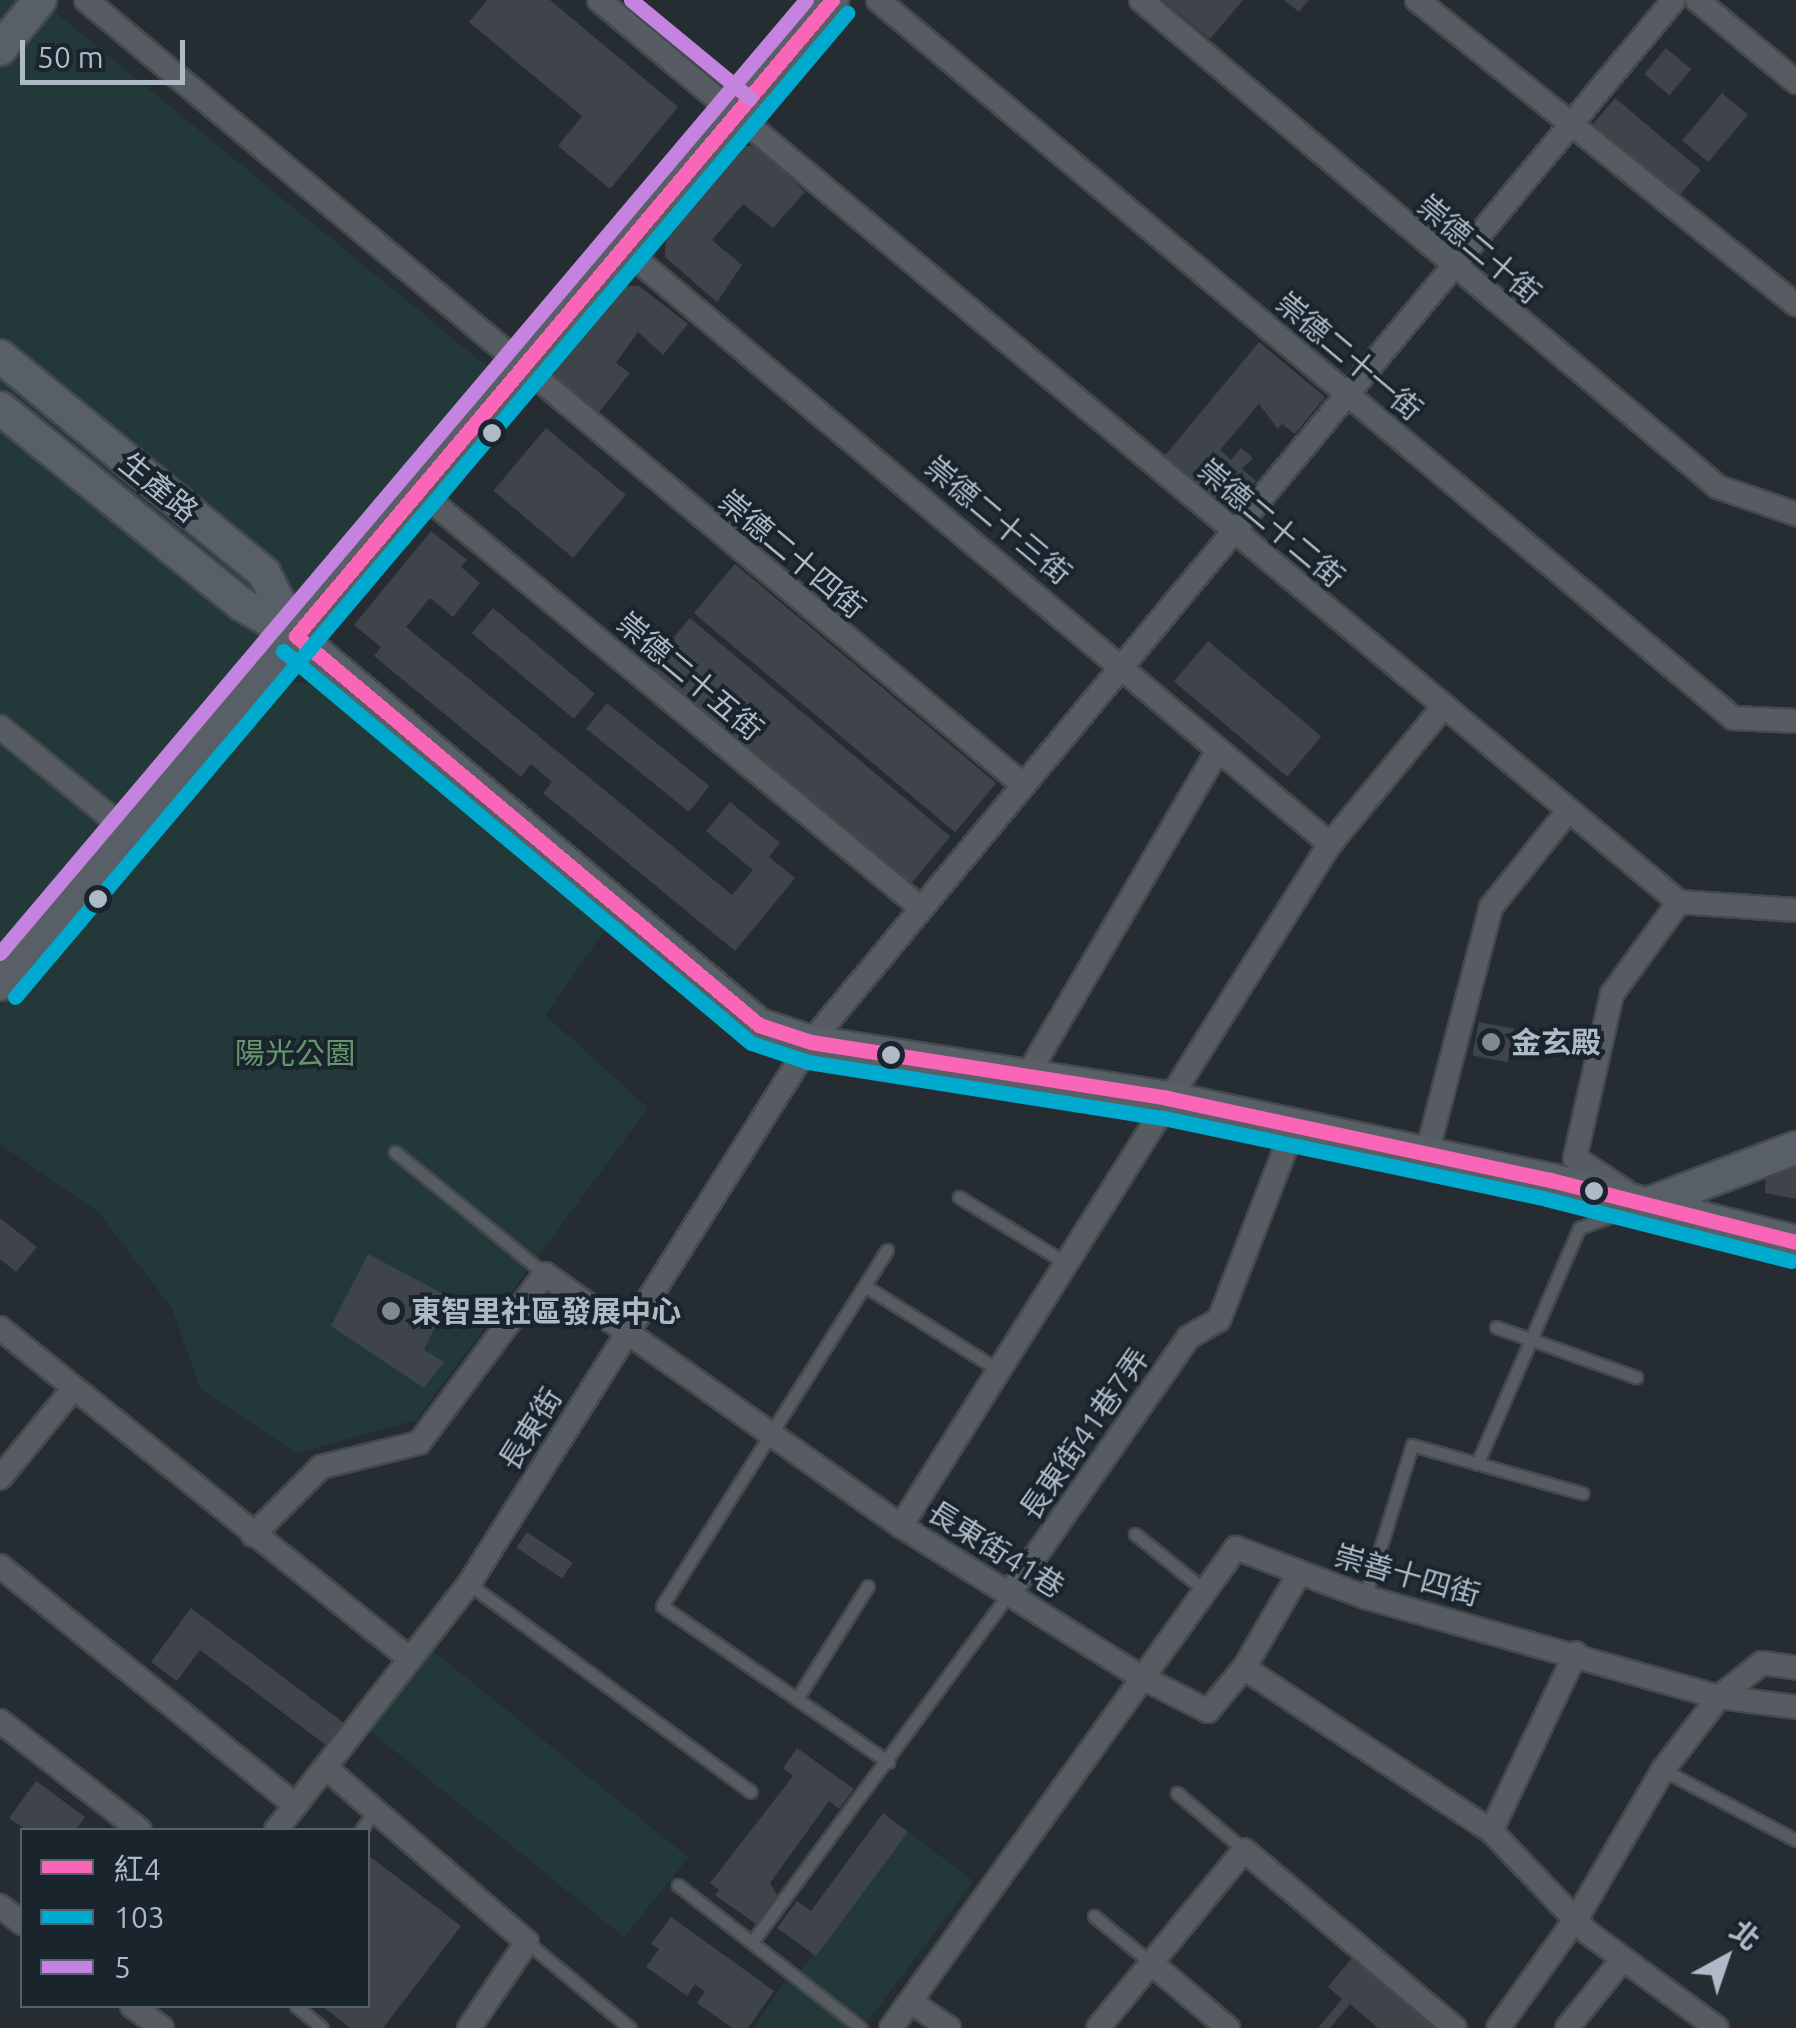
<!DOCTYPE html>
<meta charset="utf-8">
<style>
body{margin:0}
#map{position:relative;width:1796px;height:2028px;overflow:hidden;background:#262d32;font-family:Ubuntu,"Noto Sans TC",sans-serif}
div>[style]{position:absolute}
.green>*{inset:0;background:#233939;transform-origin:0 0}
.building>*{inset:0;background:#3e4449;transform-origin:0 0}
.roads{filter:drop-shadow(2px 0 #44494d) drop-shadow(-2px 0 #44494d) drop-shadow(0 2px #44494d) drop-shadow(0 -2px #44494d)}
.lane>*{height:11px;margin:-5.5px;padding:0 5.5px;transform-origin:5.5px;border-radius:5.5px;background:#565c61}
.street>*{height:22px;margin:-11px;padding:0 11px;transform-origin:11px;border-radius:11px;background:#565c61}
.secondary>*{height:32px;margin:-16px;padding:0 16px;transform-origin:16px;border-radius:16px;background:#595f66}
.bus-1>*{height:15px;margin:-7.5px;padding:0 7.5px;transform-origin:7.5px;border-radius:7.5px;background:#fa66b7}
.bus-2>*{height:15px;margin:-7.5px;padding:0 7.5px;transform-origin:7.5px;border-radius:7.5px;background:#00a9ce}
.bus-3>*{height:15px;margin:-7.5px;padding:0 7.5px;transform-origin:7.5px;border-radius:7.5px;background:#c483df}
.dots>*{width:28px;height:28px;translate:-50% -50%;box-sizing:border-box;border:5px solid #19242d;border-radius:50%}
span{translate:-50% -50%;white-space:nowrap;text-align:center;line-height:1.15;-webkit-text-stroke:8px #19242d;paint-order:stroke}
.street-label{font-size:30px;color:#aebac5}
.poi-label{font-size:30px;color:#aebac5;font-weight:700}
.left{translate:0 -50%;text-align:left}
.park-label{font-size:30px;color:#66966b}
.legend{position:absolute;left:20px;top:1828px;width:350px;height:180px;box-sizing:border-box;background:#19242d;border:2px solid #55606a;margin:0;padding:12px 18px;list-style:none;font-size:30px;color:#aebac5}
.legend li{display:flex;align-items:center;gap:20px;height:50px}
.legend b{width:50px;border:2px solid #55606a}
.north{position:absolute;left:1676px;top:1908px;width:100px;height:100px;-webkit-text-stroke:8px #19242d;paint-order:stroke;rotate:40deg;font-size:28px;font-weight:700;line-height:40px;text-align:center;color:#aebac5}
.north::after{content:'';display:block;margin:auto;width:35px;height:45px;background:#aebac5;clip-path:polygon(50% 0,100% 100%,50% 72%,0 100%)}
.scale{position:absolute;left:20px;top:40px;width:165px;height:45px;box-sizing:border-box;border:5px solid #aebac5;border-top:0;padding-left:12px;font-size:30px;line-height:35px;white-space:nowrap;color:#aebac5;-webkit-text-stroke:8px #19242d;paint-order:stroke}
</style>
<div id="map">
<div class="green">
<i style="clip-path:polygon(0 0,40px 0,495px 373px,0 969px)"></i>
<i style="clip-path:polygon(278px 679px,312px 685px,607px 927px,545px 1015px,648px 1108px,416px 1420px,296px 1453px,200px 1388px,172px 1308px,98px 1212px,0 1144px,0 1008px)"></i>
<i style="left:432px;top:1650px;width:330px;height:102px;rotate:39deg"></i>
<i style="left:907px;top:1831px;width:83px;height:176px;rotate:37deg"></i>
<i style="clip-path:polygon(787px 1978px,850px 2028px,754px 2028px)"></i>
</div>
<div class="building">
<i style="clip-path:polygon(487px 0,550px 0,678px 107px,610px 189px,558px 146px,582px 116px,469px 22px)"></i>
<i style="clip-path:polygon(1163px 0,1243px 0,1210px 39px)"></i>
<i style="clip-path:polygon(1284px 0,1309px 0,1299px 12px)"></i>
<i style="left:1666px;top:48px;width:33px;height:34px;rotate:40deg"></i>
<i style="left:1722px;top:93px;width:34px;height:62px;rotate:40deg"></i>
<i style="left:1615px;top:98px;width:112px;height:35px;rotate:40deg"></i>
<i style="clip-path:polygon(743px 146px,758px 146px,805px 192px,773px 228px,743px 204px,712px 240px,742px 265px,717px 302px,665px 257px,666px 238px)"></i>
<i style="clip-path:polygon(621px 286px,639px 286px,688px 324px,663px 355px,638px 332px,616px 363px,630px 373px,595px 417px,557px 387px,554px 369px)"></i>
<i style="clip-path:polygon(1259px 342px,1325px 397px,1295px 434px,1282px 424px,1278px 429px,1259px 404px,1220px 450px,1231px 460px,1241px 448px,1253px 458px,1242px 469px,1256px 481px,1228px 514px,1162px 459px)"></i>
<i style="left:546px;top:428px;width:104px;height:82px;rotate:40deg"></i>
<i style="clip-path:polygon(431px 531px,467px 560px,461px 567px,480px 583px,453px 617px,430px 598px,406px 627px,732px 895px,753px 870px,706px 831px,730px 802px,780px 843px,769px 857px,795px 878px,735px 951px,543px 793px,552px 782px,531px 764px,521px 777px,374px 656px,381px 647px,354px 625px)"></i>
<i style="left:735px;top:564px;width:341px;height:64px;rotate:40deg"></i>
<i style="left:493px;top:608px;width:133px;height:33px;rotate:40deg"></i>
<i style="left:690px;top:618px;width:340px;height:65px;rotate:40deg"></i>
<i style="left:1208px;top:641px;width:148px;height:53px;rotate:40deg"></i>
<i style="left:607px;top:703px;width:132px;height:33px;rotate:39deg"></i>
<i style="left:1479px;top:1022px;width:36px;height:34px;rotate:11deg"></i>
<i style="clip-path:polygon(1796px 1154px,1796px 1199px,1765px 1193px,1767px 1162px)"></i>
<i style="clip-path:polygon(0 1218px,37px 1247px,16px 1272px,0 1259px)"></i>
<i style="clip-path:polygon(368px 1254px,449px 1297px,424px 1350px,444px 1362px,424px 1388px,331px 1326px)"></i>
<i style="left:527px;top:1532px;width:55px;height:19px;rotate:34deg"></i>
<i style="clip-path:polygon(191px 1608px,344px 1723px,327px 1746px,200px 1650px,177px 1681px,151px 1662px)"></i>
<i style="clip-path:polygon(797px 1748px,854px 1789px,839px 1809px,829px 1801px,770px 1883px,777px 1895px,756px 1924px,715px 1895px,719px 1890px,710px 1883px,793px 1776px,783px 1768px)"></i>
<i style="clip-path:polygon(36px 1781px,85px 1817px,76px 1830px,26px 1830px,9px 1818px)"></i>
<i style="clip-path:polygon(883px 1813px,908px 1832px,816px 1956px,777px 1928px,797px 1901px,811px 1911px)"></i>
<i style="clip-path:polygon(368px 1855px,461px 1926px,383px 2028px,350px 2028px,322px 2006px,368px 2006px)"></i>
<i style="clip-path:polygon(671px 1917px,774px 1991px,748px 2028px,732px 2028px,697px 2003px,705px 1992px,695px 1984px,687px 1996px,646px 1967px,659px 1949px,651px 1944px)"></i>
<i style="clip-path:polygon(1356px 1953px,1447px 2028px,1378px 2028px,1350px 2004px,1330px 2028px,1318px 2028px,1342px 1999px,1328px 1987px)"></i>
</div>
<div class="roads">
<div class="lane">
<i style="left:395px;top:1152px;width:193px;rotate:39.1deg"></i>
<i style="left:959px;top:1197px;width:126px;rotate:31.7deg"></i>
<i style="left:887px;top:1250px;width:421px;rotate:122.3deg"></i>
<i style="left:662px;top:1606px;width:275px;rotate:34.6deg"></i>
<i style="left:865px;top:1286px;width:160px;rotate:32.2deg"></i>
<i style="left:1496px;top:1327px;width:149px;rotate:19.7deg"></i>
<i style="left:1477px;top:1464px;width:257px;rotate:-66.6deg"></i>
<i style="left:1579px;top:1228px;width:55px;rotate:-20.1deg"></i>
<i style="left:1135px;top:1534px;width:92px;rotate:38.9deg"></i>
<i style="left:469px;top:1584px;width:350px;rotate:36.4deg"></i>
<i style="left:1365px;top:1597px;width:159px;rotate:-72.8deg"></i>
<i style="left:1412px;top:1445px;width:177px;rotate:15.8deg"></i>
<i style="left:798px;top:1697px;width:131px;rotate:-57.8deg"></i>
<i style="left:1663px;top:1770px;width:150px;rotate:27.8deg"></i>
<i style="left:1177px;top:1793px;width:88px;rotate:40.4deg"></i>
<i style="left:361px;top:1830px;width:24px;rotate:-54deg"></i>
<i style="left:678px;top:1885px;width:232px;rotate:38deg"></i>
<i style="left:1094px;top:1916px;width:74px;rotate:39.5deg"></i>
<i style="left:527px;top:1942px;width:134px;rotate:39.9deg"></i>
<i style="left:752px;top:1942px;width:436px;rotate:-53.6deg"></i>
<i style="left:296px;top:2006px;width:34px;rotate:40deg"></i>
</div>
<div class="street">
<i style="left:86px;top:0;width:1221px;rotate:39.95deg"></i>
<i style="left:599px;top:0;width:1407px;rotate:39.87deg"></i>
<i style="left:1679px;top:902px;width:117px;rotate:3.9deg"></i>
<i style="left:878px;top:0;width:1116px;rotate:40.02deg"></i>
<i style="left:1733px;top:718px;width:63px;rotate:2.7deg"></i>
<i style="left:1141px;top:0;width:755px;rotate:40.17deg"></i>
<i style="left:1718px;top:487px;width:83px;rotate:19.1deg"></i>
<i style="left:1417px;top:0;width:486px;rotate:38.8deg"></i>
<i style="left:1697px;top:0;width:129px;rotate:39.6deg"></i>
<i style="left:623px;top:248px;width:925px;rotate:40.13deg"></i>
<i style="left:420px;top:492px;width:650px;rotate:39.69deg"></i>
<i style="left:0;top:727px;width:164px;rotate:39.3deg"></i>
<i style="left:1028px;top:1074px;width:376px;rotate:-59.6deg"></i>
<i style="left:1427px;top:1153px;width:254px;rotate:-75.4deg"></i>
<i style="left:1491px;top:907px;width:124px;rotate:-51.2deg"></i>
<i style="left:1625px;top:1191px;width:60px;rotate:-146.6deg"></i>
<i style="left:1575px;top:1158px;width:168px;rotate:-77.3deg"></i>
<i style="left:1612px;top:994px;width:114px;rotate:-53.9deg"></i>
<i style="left:0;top:1328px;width:527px;rotate:38.91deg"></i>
<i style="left:0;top:1478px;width:115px;rotate:-50.6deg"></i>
<i style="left:901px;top:1526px;width:806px;rotate:-57.83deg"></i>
<i style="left:1330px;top:844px;width:179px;rotate:-50.4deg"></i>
<i style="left:253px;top:1535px;width:96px;rotate:-45deg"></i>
<i style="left:321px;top:1467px;width:101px;rotate:-13.8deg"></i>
<i style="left:419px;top:1443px;width:211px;rotate:-53.3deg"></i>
<i style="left:545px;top:1274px;width:436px;rotate:35.3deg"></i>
<i style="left:901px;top:1526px;width:281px;rotate:32.2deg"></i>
<i style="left:1139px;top:1676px;width:77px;rotate:26.9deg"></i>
<i style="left:1208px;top:1711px;width:56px;rotate:-50.1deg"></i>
<i style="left:1244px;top:1668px;width:109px;rotate:-59.7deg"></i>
<i style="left:0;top:1566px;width:380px;rotate:39deg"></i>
<i style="left:1011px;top:1591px;width:310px;rotate:-55deg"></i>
<i style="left:1189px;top:1337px;width:34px;rotate:-30deg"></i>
<i style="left:1219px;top:1320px;width:207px;rotate:-68.8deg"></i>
<i style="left:1244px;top:1668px;width:296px;rotate:33.4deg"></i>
<i style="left:1491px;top:1831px;width:141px;rotate:46.4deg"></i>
<i style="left:1588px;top:1933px;width:160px;rotate:36.4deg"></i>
<i style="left:0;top:1721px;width:177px;rotate:37.9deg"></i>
<i style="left:326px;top:1768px;width:266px;rotate:40.9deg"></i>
<i style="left:527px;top:1942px;width:104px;rotate:124deg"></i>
<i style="left:276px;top:1830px;width:313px;rotate:-51.9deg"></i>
<i style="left:469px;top:1584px;width:641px;rotate:-57.75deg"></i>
<i style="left:811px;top:1042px;width:1353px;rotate:-50.37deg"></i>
<i style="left:1491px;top:1831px;width:197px;rotate:-64.5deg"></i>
<i style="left:0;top:1906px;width:28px;rotate:38deg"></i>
<i style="left:1151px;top:1963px;width:101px;rotate:40.2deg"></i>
<i style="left:911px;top:2002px;width:46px;rotate:34.4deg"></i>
<i style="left:132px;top:2006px;width:37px;rotate:36deg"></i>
<i style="left:891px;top:2028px;width:591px;rotate:-54.29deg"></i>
<i style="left:1236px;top:1548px;width:138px;rotate:20.8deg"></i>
<i style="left:1365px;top:1597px;width:368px;rotate:15.8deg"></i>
<i style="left:1719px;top:1697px;width:78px;rotate:7.4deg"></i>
<i style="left:1098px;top:2028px;width:230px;rotate:-50.6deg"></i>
<i style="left:1244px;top:1850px;width:276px;rotate:40.2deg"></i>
<i style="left:1498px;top:2028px;width:138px;rotate:-54.5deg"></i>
<i style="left:1578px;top:1916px;width:169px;rotate:-59.8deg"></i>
<i style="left:1663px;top:1770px;width:92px;rotate:-52.5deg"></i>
<i style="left:1719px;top:1697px;width:55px;rotate:-38.3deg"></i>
<i style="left:1762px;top:1663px;width:34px;rotate:8deg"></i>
<i style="left:1567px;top:2028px;width:89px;rotate:-50.9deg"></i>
</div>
<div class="secondary">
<i style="left:0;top:49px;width:63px;rotate:-50.8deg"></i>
<i style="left:0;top:356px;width:342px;rotate:39.4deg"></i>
<i style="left:264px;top:573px;width:71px;rotate:63.1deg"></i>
<i style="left:0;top:408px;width:311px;rotate:39.1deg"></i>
<i style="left:241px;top:604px;width:64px;rotate:30.2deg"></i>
<i style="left:296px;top:636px;width:605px;rotate:40.04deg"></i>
<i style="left:759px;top:1025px;width:55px;rotate:18.1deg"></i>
<i style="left:811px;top:1042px;width:360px;rotate:8.9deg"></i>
<i style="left:1167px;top:1098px;width:393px;rotate:12.1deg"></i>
<i style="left:1551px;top:1180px;width:253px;rotate:14.2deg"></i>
<i style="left:0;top:984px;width:1289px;rotate:-49.78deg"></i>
<i style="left:1645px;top:1205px;width:161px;rotate:-20.7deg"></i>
</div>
</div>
<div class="bus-1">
<i style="left:296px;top:636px;width:605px;rotate:40.04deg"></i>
<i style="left:759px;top:1025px;width:55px;rotate:18.1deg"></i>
<i style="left:811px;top:1042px;width:360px;rotate:8.9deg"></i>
<i style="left:1167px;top:1098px;width:393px;rotate:12.1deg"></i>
<i style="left:1551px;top:1180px;width:253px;rotate:14.2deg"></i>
<i style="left:296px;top:636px;width:832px;rotate:-49.88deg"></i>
</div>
<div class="bus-2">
<i style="left:283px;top:651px;width:610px;rotate:39.95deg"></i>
<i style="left:751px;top:1043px;width:60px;rotate:18.4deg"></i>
<i style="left:808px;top:1062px;width:359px;rotate:9deg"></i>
<i style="left:1163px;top:1118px;width:391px;rotate:11.9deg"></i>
<i style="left:1546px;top:1199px;width:253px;rotate:14.2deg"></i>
<i style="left:15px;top:997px;width:1289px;rotate:-49.78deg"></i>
</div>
<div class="bus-3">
<i style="left:631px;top:0;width:154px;rotate:39.5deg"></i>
<i style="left:0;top:953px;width:1248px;rotate:-49.78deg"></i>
</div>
<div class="dots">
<i style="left:492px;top:433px;background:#aebac5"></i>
<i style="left:98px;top:899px;background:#aebac5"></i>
<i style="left:1491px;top:1042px;background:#7e8992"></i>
<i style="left:891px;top:1055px;background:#aebac5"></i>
<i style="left:1594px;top:1191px;background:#aebac5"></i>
<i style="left:391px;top:1311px;background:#7e8992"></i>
</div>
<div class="street-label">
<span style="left:1479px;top:249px;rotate:40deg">崇德二十街</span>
<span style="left:1349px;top:356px;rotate:40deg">崇德二十一街</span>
<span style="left:159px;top:487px;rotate:39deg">生產路</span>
<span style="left:998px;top:520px;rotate:40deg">崇德二十三街</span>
<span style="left:1271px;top:523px;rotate:40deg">崇德二十二街</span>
<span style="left:792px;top:554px;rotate:40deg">崇德二十四街</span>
<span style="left:690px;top:676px;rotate:40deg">崇德二十五街</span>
<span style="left:530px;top:1429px;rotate:-58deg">長東街</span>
<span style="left:1084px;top:1434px;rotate:-55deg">長東街41巷7弄</span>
<span style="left:996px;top:1549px;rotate:32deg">長東街41巷</span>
<span style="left:1407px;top:1575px;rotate:16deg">崇善十四街</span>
</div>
<div class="poi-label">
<span class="left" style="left:1511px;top:1042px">金玄殿</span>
<span class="left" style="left:411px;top:1311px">東智里社區發展中心</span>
</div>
<div class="park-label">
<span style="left:295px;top:1053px">陽光公園</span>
</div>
<ul class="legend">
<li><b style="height:12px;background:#fa66b7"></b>紅4</li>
<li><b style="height:12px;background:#00a9ce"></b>103</li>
<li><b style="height:12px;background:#c483df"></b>5</li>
</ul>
<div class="north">北</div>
<div class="scale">50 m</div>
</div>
